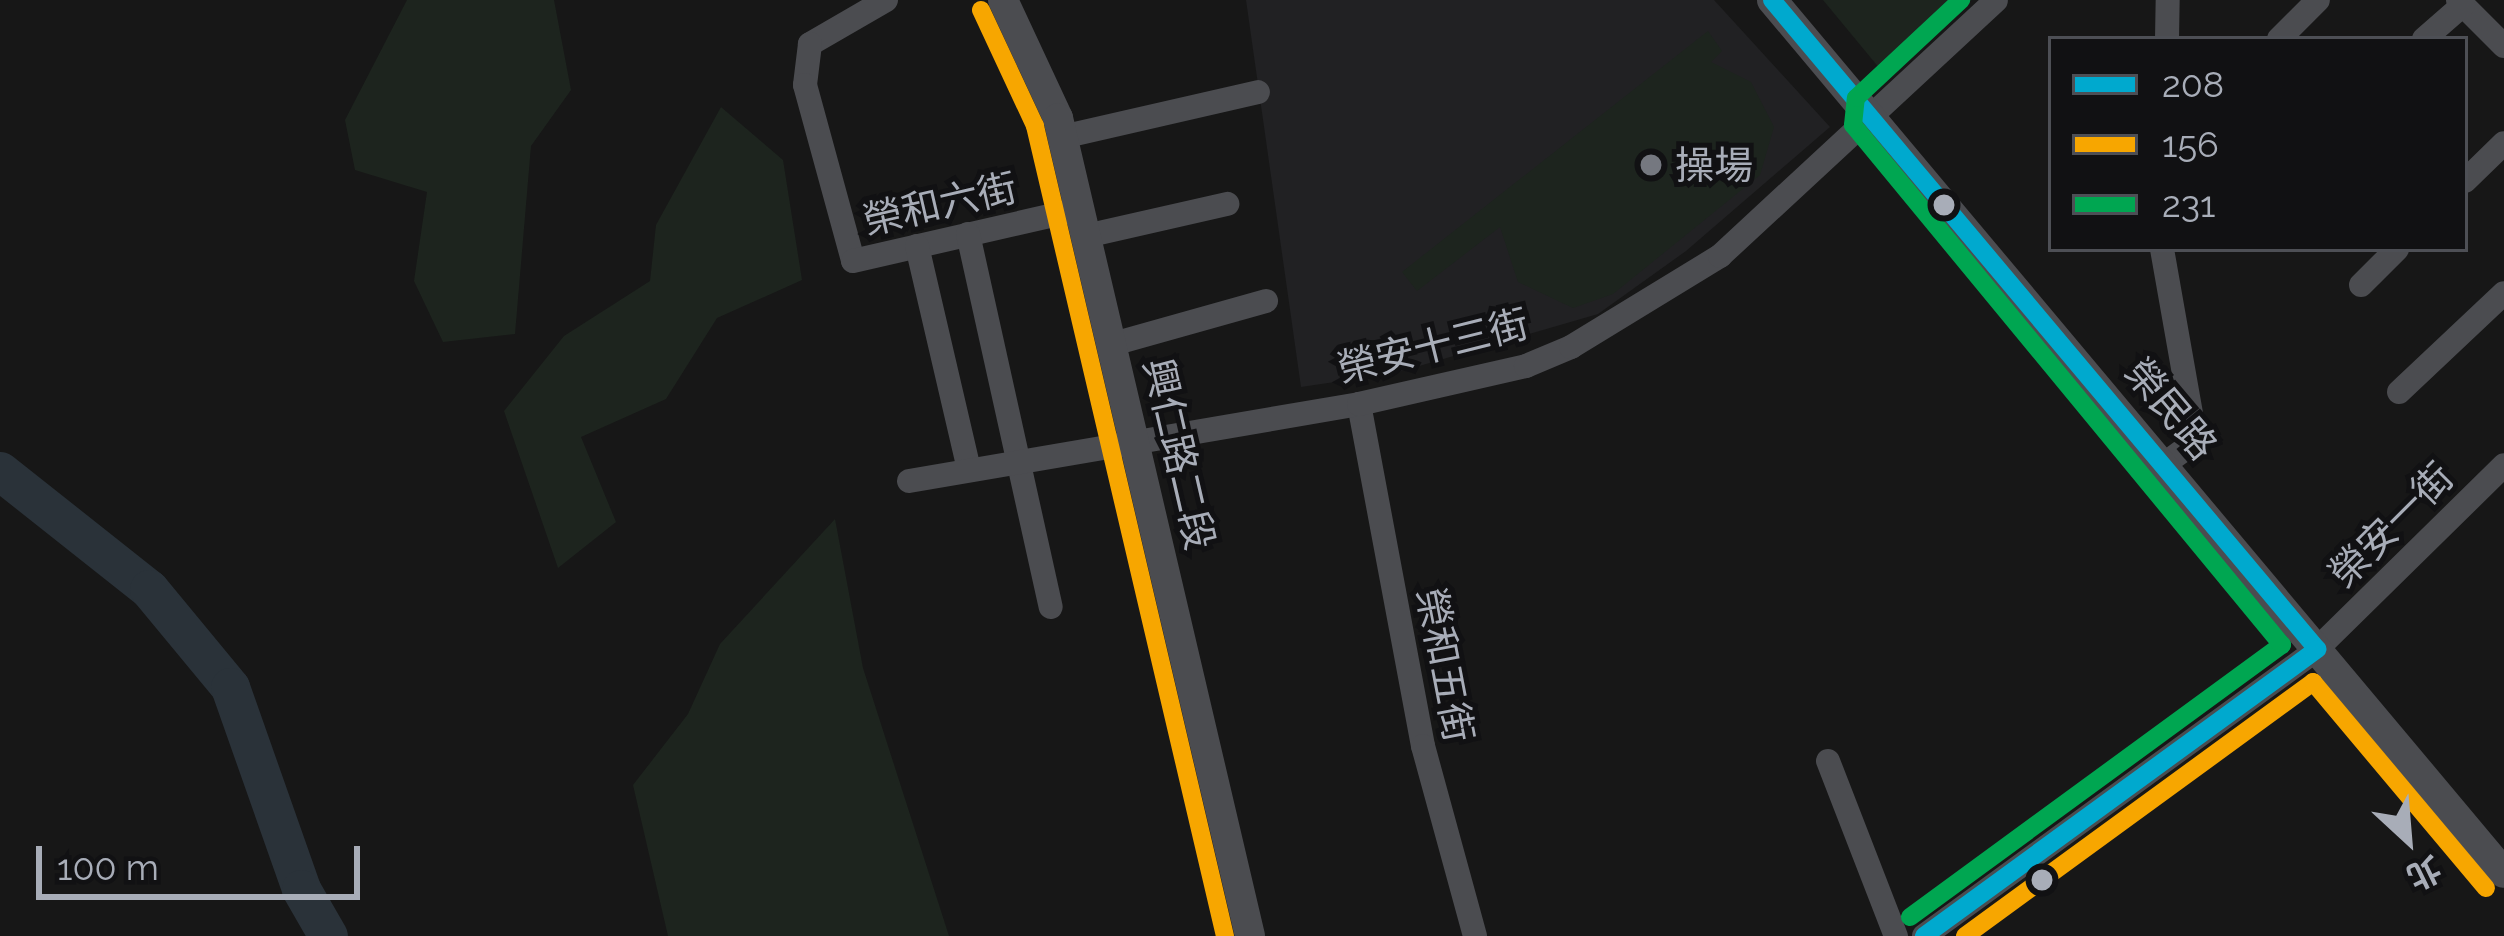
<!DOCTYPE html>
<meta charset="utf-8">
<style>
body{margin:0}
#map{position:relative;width:2504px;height:936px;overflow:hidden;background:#171717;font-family:Raleway,"Noto Sans TC",sans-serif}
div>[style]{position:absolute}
.built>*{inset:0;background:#212123}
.green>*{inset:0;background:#1d241e}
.river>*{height:39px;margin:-19.5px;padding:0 19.5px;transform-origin:19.5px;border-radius:19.5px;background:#2a3239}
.minor>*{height:24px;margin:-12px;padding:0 12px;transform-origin:12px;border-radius:12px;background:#4b4c50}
.tertiary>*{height:30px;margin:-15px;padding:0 15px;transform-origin:15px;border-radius:15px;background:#4b4c50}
.bus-1>*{height:18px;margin:-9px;padding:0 9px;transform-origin:9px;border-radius:9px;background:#00a9ce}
.bus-2>*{height:18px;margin:-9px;padding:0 9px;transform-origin:9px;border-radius:9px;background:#f7a600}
.bus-3>*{height:18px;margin:-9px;padding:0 9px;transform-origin:9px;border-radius:9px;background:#00a651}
.dots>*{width:33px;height:33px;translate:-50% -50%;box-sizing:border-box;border:6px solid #111113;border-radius:50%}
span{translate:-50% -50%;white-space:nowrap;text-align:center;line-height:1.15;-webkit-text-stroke:10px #111113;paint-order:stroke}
.poi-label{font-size:39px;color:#a8adb8}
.left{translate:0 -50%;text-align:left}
.street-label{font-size:39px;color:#a8adb8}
.legend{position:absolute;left:2048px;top:36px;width:420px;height:216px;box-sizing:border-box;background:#111113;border:3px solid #4d4f55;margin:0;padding:15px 21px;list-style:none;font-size:36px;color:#a8adb8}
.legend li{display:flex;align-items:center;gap:24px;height:60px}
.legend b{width:60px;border:3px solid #4d4f55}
.north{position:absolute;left:2348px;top:780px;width:120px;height:120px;-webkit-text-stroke:9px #111113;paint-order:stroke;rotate:154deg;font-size:33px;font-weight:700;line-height:48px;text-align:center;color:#a8adb8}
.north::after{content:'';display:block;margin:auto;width:42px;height:54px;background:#a8adb8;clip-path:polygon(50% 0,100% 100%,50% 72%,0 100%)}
.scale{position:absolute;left:36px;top:846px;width:324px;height:54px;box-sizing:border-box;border:6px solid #a8adb8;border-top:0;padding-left:15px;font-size:36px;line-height:42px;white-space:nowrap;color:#a8adb8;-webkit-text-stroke:9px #111113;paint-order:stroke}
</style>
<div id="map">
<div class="built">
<i style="clip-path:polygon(1246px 0,1714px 0,1830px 127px,1686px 251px,1598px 314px,1395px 373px,1301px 387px)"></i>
</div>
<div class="green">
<i style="clip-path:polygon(407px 0,554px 0,571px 90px,531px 146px,515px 334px,443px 342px,414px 281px,427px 192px,355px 170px,345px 120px)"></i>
<i style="clip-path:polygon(1823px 0,1967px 0,1885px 75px)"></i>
<i style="clip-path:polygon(1708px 31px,1722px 51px,1711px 62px,1751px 82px,1774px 127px,1760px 175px,1613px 294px,1573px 308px,1518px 282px,1500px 227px,1417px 291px,1402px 272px)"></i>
<i style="clip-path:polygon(721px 107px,783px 160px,802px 280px,717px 318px,666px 399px,581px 437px,616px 522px,558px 568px,504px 411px,564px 336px,650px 281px,656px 225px)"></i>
<i style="clip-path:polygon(835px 519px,863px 668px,949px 936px,668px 936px,633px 785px,688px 714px,720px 644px)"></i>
</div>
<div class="river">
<i style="left:0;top:471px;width:190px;rotate:38.4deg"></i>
<i style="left:149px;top:589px;width:127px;rotate:50.4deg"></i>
<i style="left:230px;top:687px;width:214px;rotate:70.6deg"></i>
<i style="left:301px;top:889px;width:54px;rotate:60.1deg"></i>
</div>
<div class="minor">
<i style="left:886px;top:0;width:88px;rotate:149.9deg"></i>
<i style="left:810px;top:44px;width:41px;rotate:97deg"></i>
<i style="left:805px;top:85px;width:182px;rotate:74.7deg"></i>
<i style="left:853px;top:261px;width:233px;rotate:-12.9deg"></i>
<i style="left:2458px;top:0;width:65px;rotate:45deg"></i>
<i style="left:2167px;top:39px;width:39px;rotate:-89deg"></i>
<i style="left:2279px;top:39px;width:55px;rotate:-45deg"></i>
<i style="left:2424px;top:39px;width:52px;rotate:-41.1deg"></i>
<i style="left:1062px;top:137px;width:201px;rotate:-12.9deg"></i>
<i style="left:2465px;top:181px;width:54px;rotate:-44.3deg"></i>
<i style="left:968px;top:234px;width:382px;rotate:77.5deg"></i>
<i style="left:1086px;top:236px;width:145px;rotate:-12.8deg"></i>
<i style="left:917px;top:246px;width:229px;rotate:76.9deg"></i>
<i style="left:2162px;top:249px;width:195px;rotate:80deg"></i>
<i style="left:2196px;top:441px;width:37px;rotate:144deg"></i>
<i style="left:2361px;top:285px;width:51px;rotate:-45deg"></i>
<i style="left:1113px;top:344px;width:159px;rotate:-15.7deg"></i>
<i style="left:2399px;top:392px;width:144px;rotate:-43.3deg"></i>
<i style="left:1359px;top:404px;width:348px;rotate:79.4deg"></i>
<i style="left:1423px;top:746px;width:197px;rotate:74.7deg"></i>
<i style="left:909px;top:481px;width:457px;rotate:-9.7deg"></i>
<i style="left:1359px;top:404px;width:171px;rotate:-12.8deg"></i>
<i style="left:1526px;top:366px;width:49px;rotate:-22.9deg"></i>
<i style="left:1571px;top:347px;width:175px;rotate:-31.4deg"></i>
<i style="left:1720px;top:256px;width:376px;rotate:-42.8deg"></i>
<i style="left:1828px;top:761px;width:188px;rotate:68.8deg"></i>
<i style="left:1924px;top:936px;width:487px;rotate:-36.1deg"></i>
<i style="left:2317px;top:649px;width:262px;rotate:-44.5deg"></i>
</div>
<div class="tertiary">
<i style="left:1003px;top:0;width:130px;rotate:65deg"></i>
<i style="left:1058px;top:118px;width:840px;rotate:76.79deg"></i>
<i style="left:1772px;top:0;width:1139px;rotate:50.02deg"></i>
</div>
<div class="bus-1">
<i style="left:1772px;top:0;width:847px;rotate:49.98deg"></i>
<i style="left:1924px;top:936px;width:487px;rotate:-36.1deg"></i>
</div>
<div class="bus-2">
<i style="left:981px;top:10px;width:128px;rotate:65deg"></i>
<i style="left:1035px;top:126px;width:832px;rotate:76.8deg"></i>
<i style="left:1965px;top:936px;width:431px;rotate:-36.1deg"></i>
<i style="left:2313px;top:682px;width:269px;rotate:50deg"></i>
</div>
<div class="bus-3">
<i style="left:1910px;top:917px;width:461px;rotate:-36.2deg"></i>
<i style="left:2282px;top:645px;width:674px;rotate:-129.52deg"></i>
<i style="left:1853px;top:125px;width:27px;rotate:-84deg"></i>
<i style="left:1856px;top:98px;width:144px;rotate:-43deg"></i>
</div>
<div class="dots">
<i style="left:1651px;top:165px;background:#757880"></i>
<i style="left:1944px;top:205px;background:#a8adb8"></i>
<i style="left:2042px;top:880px;background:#a8adb8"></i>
</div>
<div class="poi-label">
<span class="left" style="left:1675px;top:165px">操場</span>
</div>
<div class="street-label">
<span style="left:940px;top:204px;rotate:-13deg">榮和六街</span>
<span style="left:1433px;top:346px;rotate:-14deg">榮安十三街</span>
<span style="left:2171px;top:409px;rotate:50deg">榮民路</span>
<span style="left:1179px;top:454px;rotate:77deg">興仁路二段</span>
<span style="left:2391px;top:525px;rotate:-45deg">榮安一街</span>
<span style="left:1445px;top:665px;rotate:79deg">榮和五街</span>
</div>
<ul class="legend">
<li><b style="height:15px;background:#00a9ce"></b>208</li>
<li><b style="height:15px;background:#f7a600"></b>156</li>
<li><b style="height:15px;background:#00a651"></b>231</li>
</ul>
<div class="north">北</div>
<div class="scale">100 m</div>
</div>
